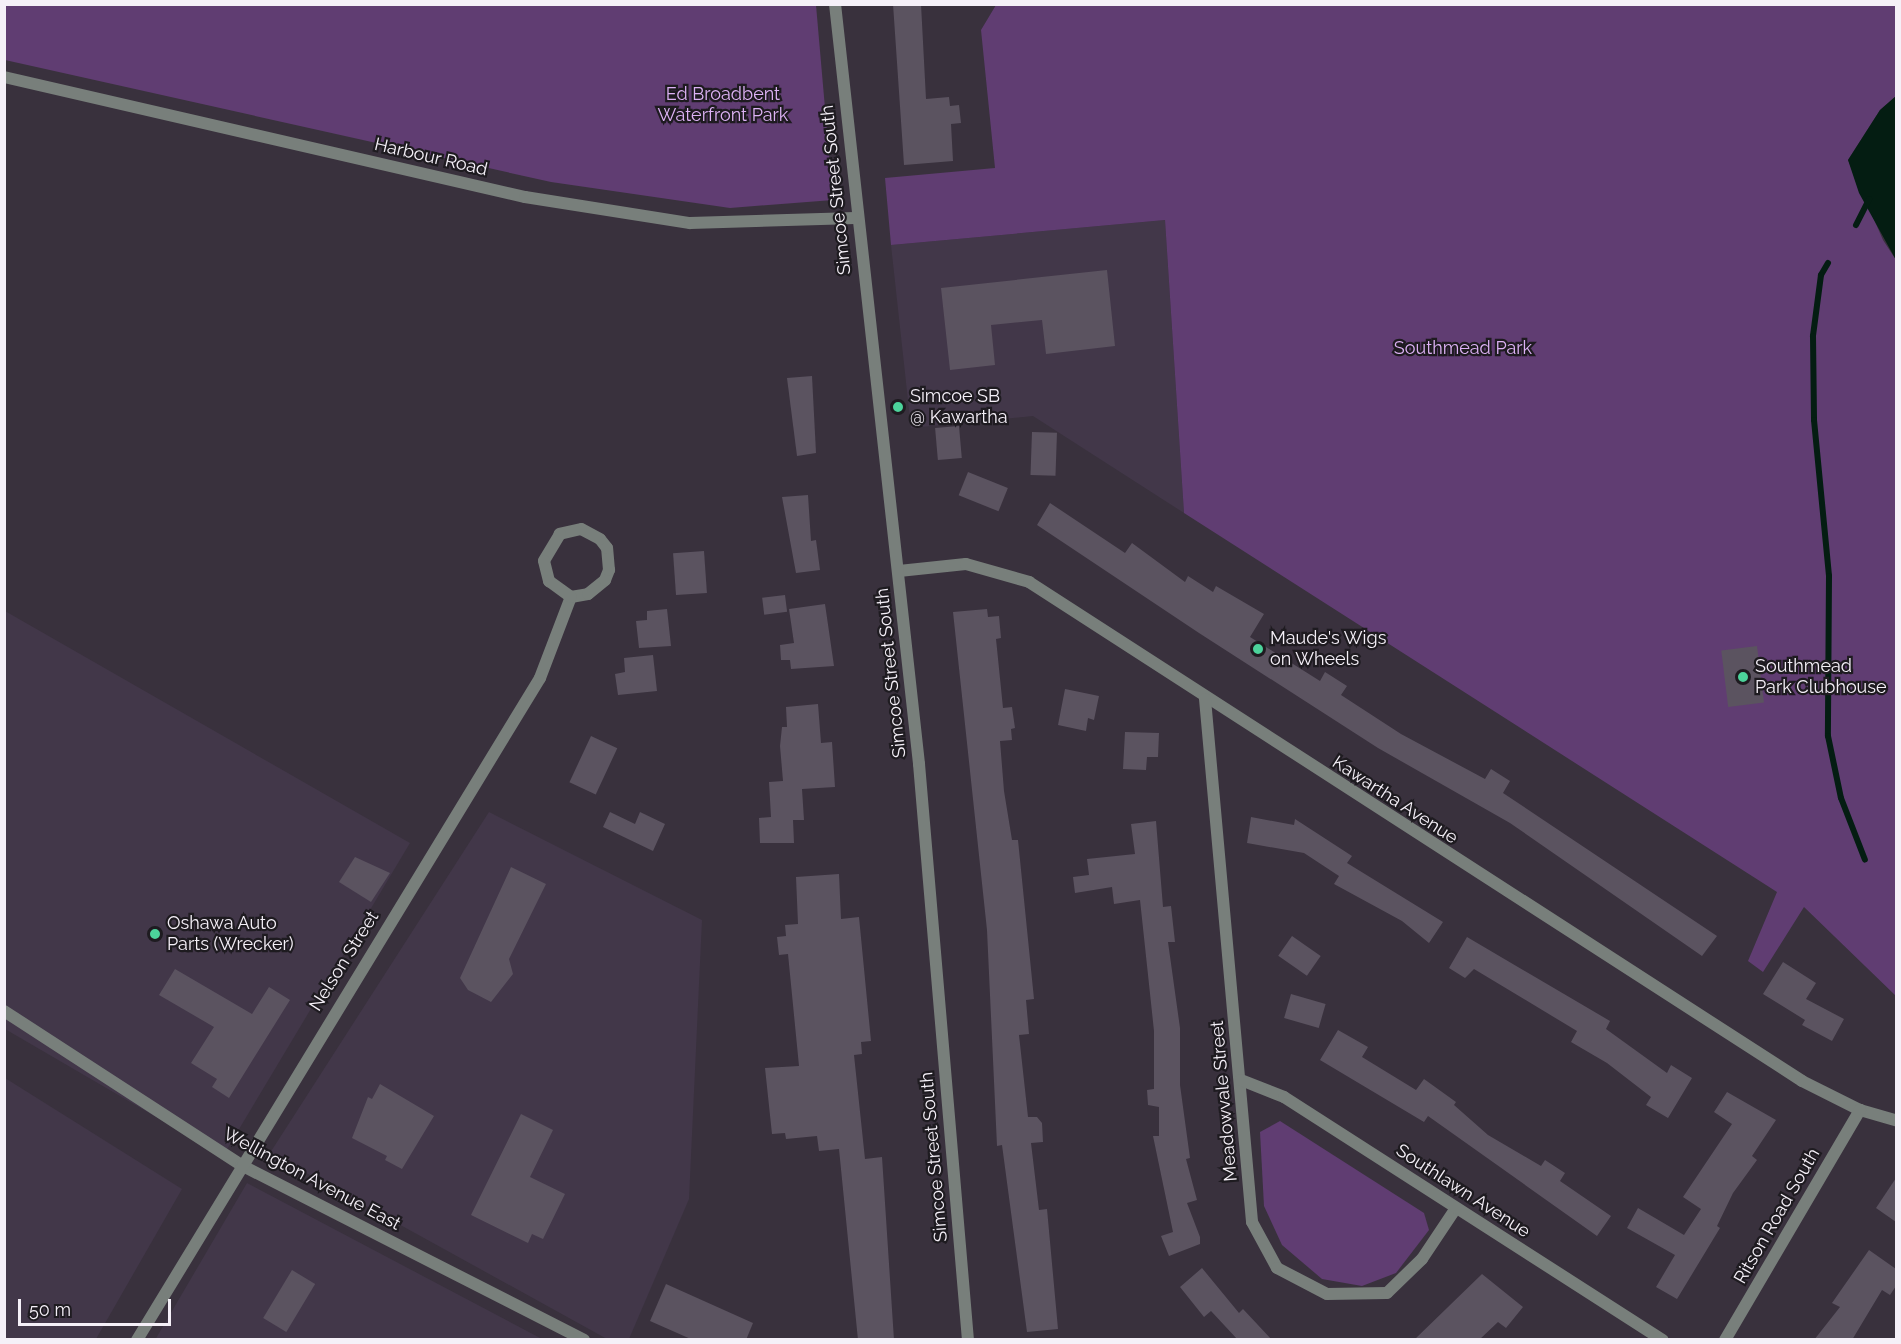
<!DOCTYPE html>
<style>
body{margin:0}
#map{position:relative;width:1901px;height:1344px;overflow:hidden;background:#39313d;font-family:Raleway,sans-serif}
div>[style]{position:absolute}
.built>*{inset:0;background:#423749}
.green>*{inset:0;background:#603d72}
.water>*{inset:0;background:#041d12}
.stream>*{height:6px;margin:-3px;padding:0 3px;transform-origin:3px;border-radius:3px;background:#041d12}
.building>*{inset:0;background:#5b5360;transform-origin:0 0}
.minor>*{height:12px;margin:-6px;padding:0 6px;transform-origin:6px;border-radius:6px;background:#787f7b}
.tertiary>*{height:12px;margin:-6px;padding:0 6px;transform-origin:6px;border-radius:6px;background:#787f7b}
.dots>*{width:16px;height:16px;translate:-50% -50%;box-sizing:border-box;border:3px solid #1e1b20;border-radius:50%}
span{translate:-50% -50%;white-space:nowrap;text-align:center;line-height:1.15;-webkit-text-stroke:4.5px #1e1b20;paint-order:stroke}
.park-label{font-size:18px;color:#ddb2f5}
.street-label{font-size:18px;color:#f5f0f8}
.poi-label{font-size:18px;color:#f5f0f8}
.left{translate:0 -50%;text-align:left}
.frame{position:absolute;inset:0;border:6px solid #f5f0f8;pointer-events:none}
.scale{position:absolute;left:18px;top:1299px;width:153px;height:27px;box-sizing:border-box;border:3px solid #f5f0f8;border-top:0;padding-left:8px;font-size:18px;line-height:21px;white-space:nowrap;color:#f5f0f8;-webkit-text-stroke:4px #1e1b20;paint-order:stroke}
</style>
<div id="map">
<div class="built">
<i style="clip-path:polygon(1165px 220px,1184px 513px,1033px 416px,911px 428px,891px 245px)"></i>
<i style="clip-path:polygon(5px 611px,410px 843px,223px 1156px,5px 1029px)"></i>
<i style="clip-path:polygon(489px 812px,702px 920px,689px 1199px,629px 1339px,607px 1339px,270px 1153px)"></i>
<i style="clip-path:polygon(5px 1078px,182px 1189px,96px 1339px,5px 1339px)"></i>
<i style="clip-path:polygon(247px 1183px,542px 1339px,155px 1340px)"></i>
</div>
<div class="green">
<i style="clip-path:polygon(5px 4px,816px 5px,833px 200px,730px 208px,551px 182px,5px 60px)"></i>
<i style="clip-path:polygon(996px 5px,1896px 5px,1896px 96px,1880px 110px,1848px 160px,1883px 240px,1896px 260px,1896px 996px,1804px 907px,1763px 972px,1748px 961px,1777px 892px,1184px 513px,1165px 220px,891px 245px,885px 178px,995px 168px,981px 30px)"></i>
<i style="clip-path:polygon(1280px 1121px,1424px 1213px,1429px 1230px,1396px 1273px,1362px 1286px,1322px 1279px,1282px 1245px,1264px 1206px,1260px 1132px)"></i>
</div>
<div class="water">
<i style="clip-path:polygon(1896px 96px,1895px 161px,1896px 260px,1859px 193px,1848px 160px,1880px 110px)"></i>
</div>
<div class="stream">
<i style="left:1856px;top:225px;width:29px;rotate:-63deg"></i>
<i style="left:1828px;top:263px;width:14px;rotate:120deg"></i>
<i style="left:1821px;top:275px;width:62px;rotate:97.5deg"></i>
<i style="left:1813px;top:336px;width:84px;rotate:89.3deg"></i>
<i style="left:1814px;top:420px;width:157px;rotate:84.5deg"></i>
<i style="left:1829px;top:576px;width:160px;rotate:90.4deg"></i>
<i style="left:1828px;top:736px;width:63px;rotate:78.2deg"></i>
<i style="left:1841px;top:798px;width:66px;rotate:68.8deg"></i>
</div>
<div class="building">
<i style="clip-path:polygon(893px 4px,921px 4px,926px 99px,949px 97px,950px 106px,959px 105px,961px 123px,951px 124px,953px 161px,904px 165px)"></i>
<i style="clip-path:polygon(1107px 270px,1115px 346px,1046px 354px,1042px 320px,991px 325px,995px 365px,950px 370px,941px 288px)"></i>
<i style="clip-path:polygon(812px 376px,816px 453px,797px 456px,787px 378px)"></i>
<i style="left:959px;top:426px;width:32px;height:24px;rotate:85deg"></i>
<i style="left:1032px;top:432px;width:25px;height:43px;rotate:2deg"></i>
<i style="left:968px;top:472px;width:43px;height:25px;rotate:22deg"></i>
<i style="clip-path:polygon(808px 495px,811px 541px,816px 540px,820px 570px,796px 573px,782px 497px)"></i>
<i style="clip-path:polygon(1050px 503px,1125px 553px,1132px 543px,1185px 582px,1188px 576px,1213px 592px,1216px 586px,1264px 614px,1250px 637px,1320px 681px,1325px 672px,1347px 686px,1341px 695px,1401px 734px,1485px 779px,1491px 769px,1510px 781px,1503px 793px,1717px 936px,1702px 956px,1510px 823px,1378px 748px,1199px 633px,1037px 525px)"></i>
<i style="left:704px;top:551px;width:42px;height:31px;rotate:86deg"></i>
<i style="left:785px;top:595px;width:17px;height:23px;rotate:83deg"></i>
<i style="clip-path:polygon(825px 604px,834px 666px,791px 669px,790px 660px,781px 660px,780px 645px,794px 643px,789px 609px)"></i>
<i style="clip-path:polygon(667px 609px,671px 646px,639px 648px,636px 621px,647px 620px,647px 611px)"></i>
<i style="clip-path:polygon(987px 609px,988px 617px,999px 616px,1001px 638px,996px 639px,1003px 708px,1012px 707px,1015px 728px,1011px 729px,1012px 740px,1000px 741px,1004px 791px,1012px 840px,1018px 840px,1034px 999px,1026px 1000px,1029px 1034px,1019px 1035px,1028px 1117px,1037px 1117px,1042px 1123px,1043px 1142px,1031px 1143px,1039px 1210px,1047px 1209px,1058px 1329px,1027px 1332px,1002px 1145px,997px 1146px,987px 930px,953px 612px)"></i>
<i style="left:1757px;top:646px;width:57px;height:36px;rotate:83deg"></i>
<i style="clip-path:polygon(653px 655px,657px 691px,618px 695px,615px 674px,625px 672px,624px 658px)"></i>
<i style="clip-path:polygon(1065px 689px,1099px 696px,1094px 720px,1088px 718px,1086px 731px,1058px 725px)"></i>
<i style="clip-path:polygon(818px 704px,821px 743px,832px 742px,835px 787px,802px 789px,804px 820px,793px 820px,794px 843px,760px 843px,759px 818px,771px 817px,769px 782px,783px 781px,780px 746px,782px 727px,787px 727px,786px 707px)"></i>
<i style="clip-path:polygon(1125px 732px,1159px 733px,1158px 757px,1147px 757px,1146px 770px,1123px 769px)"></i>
<i style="left:591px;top:736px;width:29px;height:51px;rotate:25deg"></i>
<i style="clip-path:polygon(610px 812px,635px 824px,640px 812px,665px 824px,653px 851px,603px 827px)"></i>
<i style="clip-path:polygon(1251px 817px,1294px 825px,1295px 819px,1352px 856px,1347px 863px,1443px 922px,1429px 943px,1402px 921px,1334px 884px,1339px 876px,1304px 853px,1247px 843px)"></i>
<i style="clip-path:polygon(1156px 821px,1163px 907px,1171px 906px,1175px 942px,1168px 942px,1180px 1028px,1180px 1085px,1190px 1158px,1186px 1159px,1197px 1200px,1187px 1203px,1200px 1237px,1200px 1244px,1169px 1256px,1161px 1236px,1173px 1232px,1153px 1136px,1159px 1136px,1159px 1107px,1148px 1105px,1147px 1090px,1154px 1089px,1154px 1031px,1140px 900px,1114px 904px,1112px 887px,1075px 893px,1073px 877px,1089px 875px,1087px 859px,1135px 854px,1131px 824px)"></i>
<i style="clip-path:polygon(355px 857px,390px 873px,371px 902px,339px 882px)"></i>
<i style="clip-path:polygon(511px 867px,546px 884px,509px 959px,513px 974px,491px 1002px,468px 990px,460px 978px)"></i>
<i style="clip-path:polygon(839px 874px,841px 919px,859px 917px,871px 1041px,861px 1042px,862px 1054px,854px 1055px,865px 1159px,882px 1157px,894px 1340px,858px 1340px,839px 1149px,819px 1151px,817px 1136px,786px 1139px,785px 1133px,772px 1134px,765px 1068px,799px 1066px,788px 954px,779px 955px,777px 937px,786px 936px,785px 925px,798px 924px,796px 877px)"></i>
<i style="left:1292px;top:936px;width:35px;height:24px;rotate:35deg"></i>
<i style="clip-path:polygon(1467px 937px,1610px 1021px,1606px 1029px,1667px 1073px,1671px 1065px,1692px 1078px,1668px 1118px,1646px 1105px,1651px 1097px,1607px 1063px,1571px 1042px,1577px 1031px,1474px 969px,1465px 978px,1449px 968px)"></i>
<i style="clip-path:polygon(1783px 962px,1816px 983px,1806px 999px,1844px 1019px,1832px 1041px,1802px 1025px,1805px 1020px,1763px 994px)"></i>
<i style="clip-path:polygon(175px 969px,252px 1014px,269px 987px,290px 1000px,229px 1098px,212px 1087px,217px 1079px,191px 1063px,214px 1027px,159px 995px)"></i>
<i style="left:1291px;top:994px;width:36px;height:25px;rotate:16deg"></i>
<i style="clip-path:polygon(1338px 1030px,1368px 1047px,1362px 1057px,1416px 1090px,1424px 1079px,1456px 1102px,1454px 1105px,1488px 1135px,1541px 1166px,1545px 1160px,1565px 1173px,1560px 1181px,1611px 1216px,1597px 1236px,1428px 1116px,1424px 1122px,1320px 1060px)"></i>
<i style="clip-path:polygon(380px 1084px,434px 1116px,402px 1169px,385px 1160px,387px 1156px,352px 1138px,368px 1097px,372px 1099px)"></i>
<i style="clip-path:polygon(1727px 1092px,1776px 1120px,1752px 1156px,1757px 1160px,1733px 1193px,1717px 1226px,1720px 1228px,1677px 1299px,1656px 1287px,1675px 1255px,1627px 1228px,1638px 1208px,1684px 1235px,1701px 1209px,1683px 1197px,1732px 1124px,1714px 1112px)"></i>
<i style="clip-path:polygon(521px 1114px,553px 1130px,530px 1177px,565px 1194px,543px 1239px,532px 1234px,528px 1243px,471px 1215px)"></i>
<i style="clip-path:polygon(1896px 1178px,1896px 1222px,1876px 1208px)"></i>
<i style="clip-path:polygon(1869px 1250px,1896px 1269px,1896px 1286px,1890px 1295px,1882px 1290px,1852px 1340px,1814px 1340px,1840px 1307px,1832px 1303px)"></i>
<i style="clip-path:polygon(1202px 1268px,1239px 1313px,1243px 1309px,1272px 1340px,1238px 1340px,1211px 1311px,1204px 1317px,1180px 1287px)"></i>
<i style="left:292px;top:1270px;width:27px;height:56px;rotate:31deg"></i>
<i style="clip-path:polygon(1482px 1274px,1523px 1307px,1506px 1328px,1498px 1322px,1479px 1340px,1414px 1340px)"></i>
<i style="clip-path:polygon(666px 1284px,753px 1323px,746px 1340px,693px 1340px,650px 1321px)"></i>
</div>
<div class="minor">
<i style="left:899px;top:571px;width:67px;rotate:-6deg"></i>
<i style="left:966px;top:564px;width:66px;rotate:15.9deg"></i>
<i style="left:1029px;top:582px;width:920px;rotate:32.84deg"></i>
<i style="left:1802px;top:1081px;width:65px;rotate:26.6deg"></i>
<i style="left:1860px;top:1110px;width:37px;rotate:16deg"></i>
<i style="left:1205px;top:699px;width:525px;rotate:84.86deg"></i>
<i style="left:1252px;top:1222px;width:52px;rotate:61.5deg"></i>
<i style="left:1277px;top:1268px;width:56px;rotate:27.5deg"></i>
<i style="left:1327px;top:1294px;width:60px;rotate:-1deg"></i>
<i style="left:1387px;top:1293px;width:49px;rotate:-44.2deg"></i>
<i style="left:1422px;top:1259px;width:61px;rotate:-56.3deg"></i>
<i style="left:4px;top:1011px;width:283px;rotate:33deg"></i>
<i style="left:241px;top:1165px;width:385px;rotate:27deg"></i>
<i style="left:1241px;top:1080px;width:46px;rotate:21.6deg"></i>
<i style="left:1284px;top:1097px;width:450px;rotate:32.7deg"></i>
<i style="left:1725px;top:1340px;width:267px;rotate:-59.6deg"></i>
</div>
<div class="tertiary">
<i style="left:835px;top:4px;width:765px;rotate:83.69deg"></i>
<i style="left:919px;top:764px;width:578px;rotate:85.14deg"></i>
<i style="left:4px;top:77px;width:535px;rotate:12.97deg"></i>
<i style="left:525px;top:197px;width:167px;rotate:9deg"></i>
<i style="left:690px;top:223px;width:165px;rotate:-1.7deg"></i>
<i style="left:137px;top:1340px;width:775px;rotate:-58.67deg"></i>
<i style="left:540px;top:678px;width:87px;rotate:-69.1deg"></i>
<i style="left:571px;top:597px;width:17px;rotate:-10deg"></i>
<i style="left:588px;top:594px;width:22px;rotate:-39deg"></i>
<i style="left:605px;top:580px;width:11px;rotate:-68deg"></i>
<i style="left:609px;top:570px;width:22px;rotate:-95deg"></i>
<i style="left:607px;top:548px;width:11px;rotate:-128deg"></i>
<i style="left:600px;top:539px;width:21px;rotate:-152deg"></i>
<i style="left:581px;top:529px;width:22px;rotate:167deg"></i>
<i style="left:560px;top:534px;width:31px;rotate:121deg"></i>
<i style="left:544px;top:561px;width:21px;rotate:76deg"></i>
<i style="left:549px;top:581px;width:27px;rotate:36deg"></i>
</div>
<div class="dots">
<i style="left:898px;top:407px;background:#4cd39b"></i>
<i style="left:1258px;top:649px;background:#4cd39b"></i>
<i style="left:1743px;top:677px;background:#4cd39b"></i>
<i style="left:155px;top:934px;background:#4cd39b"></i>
</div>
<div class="park-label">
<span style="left:723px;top:105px">Ed Broadbent<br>Waterfront Park</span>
<span style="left:1463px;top:348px">Southmead Park</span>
</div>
<div class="street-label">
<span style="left:431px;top:157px;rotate:13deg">Harbour Road</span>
<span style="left:836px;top:190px;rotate:-96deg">Simcoe Street South</span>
<span style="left:891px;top:673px;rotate:-96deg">Simcoe Street South</span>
<span style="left:1395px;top:800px;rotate:33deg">Kawartha Avenue</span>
<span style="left:344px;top:961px;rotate:-58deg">Nelson Street</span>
<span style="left:1224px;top:1101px;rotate:-95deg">Meadowvale Street</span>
<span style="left:934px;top:1157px;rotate:-95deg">Simcoe Street South</span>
<span style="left:312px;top:1179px;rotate:28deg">Wellington Avenue East</span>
<span style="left:1463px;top:1191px;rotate:33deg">Southlawn Avenue</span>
<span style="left:1777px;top:1216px;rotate:-60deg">Ritson Road South</span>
</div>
<div class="poi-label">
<span class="left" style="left:910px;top:407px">Simcoe SB<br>@ Kawartha</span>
<span class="left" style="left:1270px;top:649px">Maude's Wigs<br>on Wheels</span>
<span class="left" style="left:1755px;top:677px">Southmead<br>Park Clubhouse</span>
<span class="left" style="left:167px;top:934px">Oshawa Auto<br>Parts (Wrecker)</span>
</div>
<div class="frame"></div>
<div class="scale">50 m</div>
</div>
